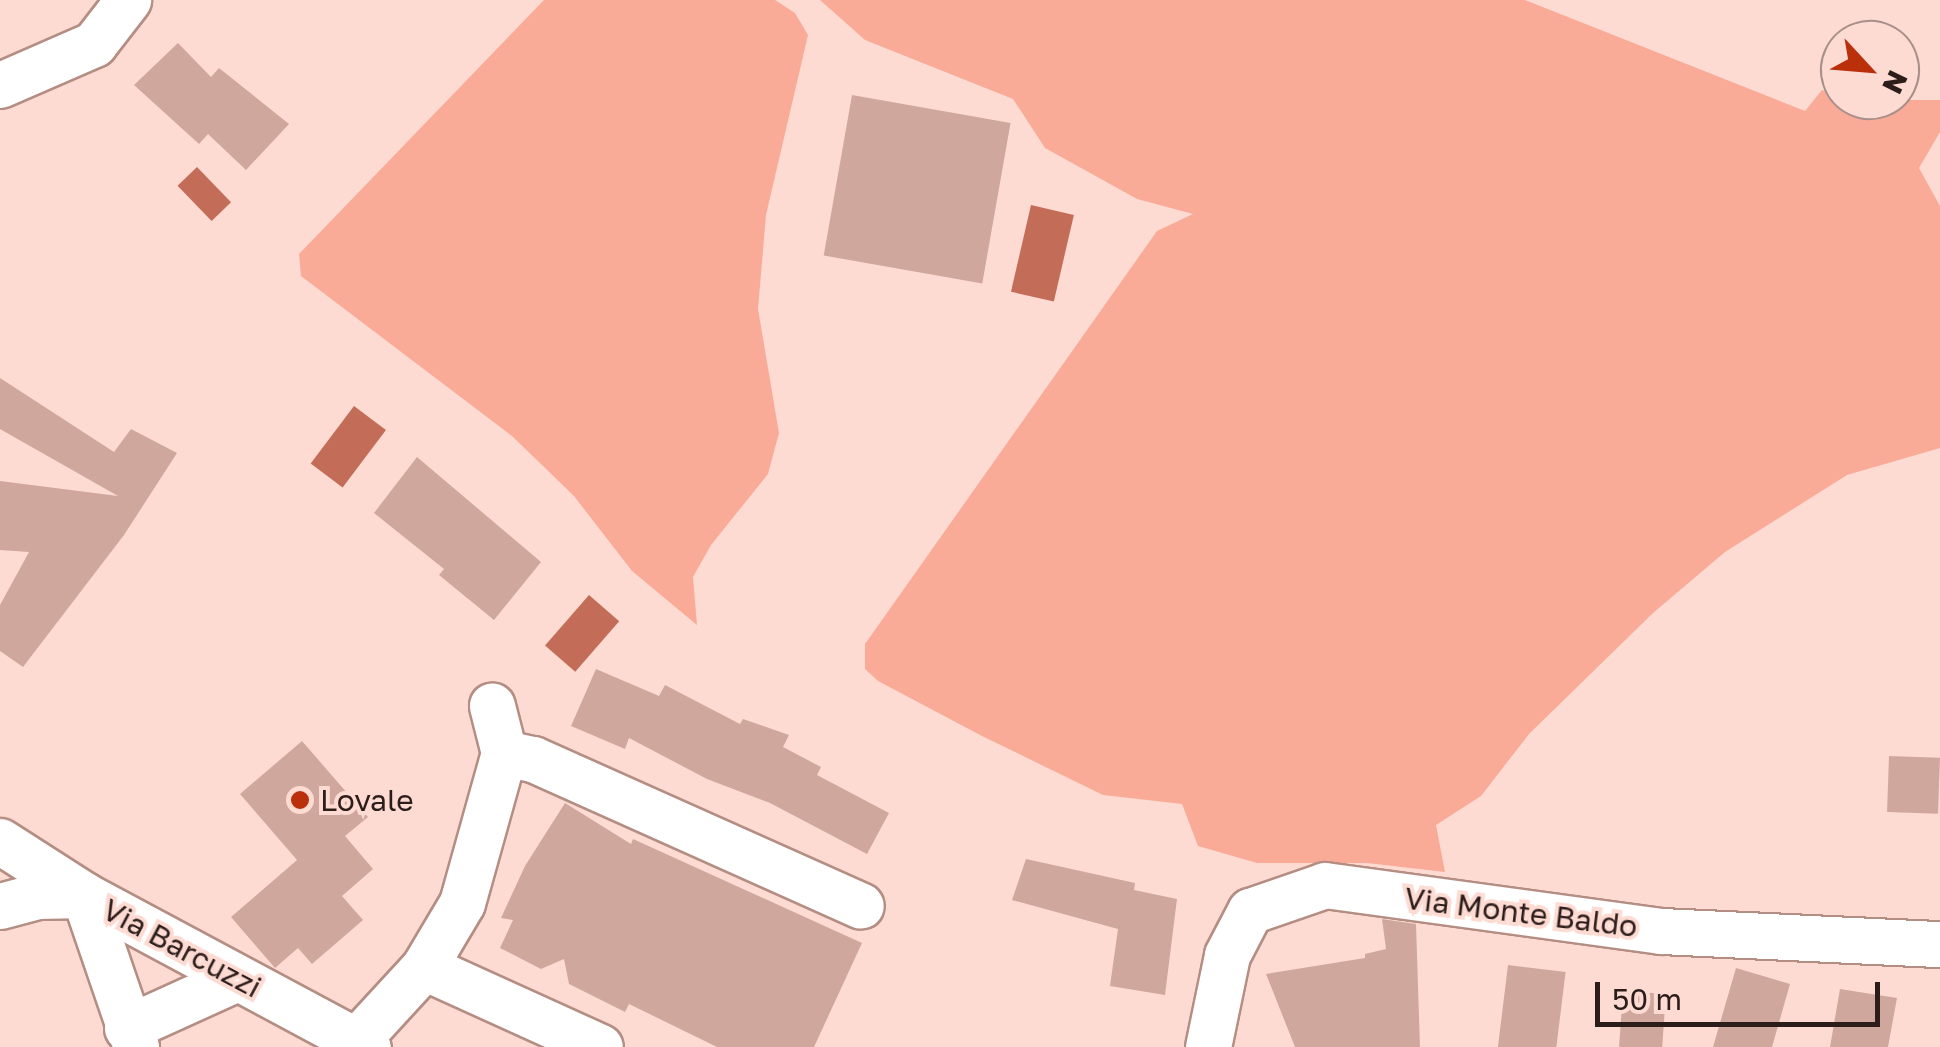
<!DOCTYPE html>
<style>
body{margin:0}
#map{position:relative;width:1940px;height:1047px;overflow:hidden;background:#fddbd3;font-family:"Golos Text",sans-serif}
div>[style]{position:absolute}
.green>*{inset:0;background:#faab98}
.water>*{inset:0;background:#c36c58;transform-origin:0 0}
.building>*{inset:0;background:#cfa79d;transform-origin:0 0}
.roads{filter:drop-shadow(2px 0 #b48d83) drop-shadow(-2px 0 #b48d83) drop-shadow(0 2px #b48d83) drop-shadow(0 -2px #b48d83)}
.minor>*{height:45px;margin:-22.5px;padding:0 22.5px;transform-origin:22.5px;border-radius:22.5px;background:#fff}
.dots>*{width:28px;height:28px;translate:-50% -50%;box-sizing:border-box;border:5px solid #fddbd3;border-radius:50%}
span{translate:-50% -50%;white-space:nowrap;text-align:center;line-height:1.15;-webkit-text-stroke:8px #fddbd3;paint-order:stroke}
.poi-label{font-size:30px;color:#2c1d1a}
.left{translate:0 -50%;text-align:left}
.street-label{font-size:30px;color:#2c1d1a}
.north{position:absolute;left:1820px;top:20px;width:100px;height:100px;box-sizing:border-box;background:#fddbd3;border:2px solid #a98f89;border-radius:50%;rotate:116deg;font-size:28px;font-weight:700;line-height:40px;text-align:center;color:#2c1d1a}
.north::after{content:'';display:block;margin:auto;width:35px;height:45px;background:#ba300b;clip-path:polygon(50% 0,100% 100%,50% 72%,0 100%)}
.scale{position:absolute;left:1595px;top:982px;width:285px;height:45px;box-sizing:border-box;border:5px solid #2c1d1a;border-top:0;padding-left:12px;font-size:30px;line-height:35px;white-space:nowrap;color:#2c1d1a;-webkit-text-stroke:8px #fddbd3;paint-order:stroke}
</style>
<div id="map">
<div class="green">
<i style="clip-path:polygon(544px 0,775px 0,795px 13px,808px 35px,766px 215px,758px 309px,779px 433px,768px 474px,711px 545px,693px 577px,697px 625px,632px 571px,574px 496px,512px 436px,301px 276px,299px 254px)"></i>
<i style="clip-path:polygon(820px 0,1525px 0,1805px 111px,1822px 90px,1840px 94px,1840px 100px,1940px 100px,1940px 132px,1919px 168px,1940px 206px,1940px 448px,1847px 475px,1725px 552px,1653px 613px,1529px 734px,1481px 796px,1436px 825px,1445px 872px,1367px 863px,1257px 863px,1198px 846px,1182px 804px,1103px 795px,982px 736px,878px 681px,865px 669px,865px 644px,1157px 231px,1193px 214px,1137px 199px,1045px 148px,1013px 99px,865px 40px)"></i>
</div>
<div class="water">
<i style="left:197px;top:167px;width:49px;height:27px;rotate:46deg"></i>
<i style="left:1031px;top:205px;width:44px;height:89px;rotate:13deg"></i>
<i style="left:354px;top:406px;width:40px;height:72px;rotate:37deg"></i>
<i style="left:589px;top:595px;width:40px;height:67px;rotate:41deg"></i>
</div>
<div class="building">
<i style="clip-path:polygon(178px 43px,211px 77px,219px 68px,289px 124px,246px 170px,208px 134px,199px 144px,134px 85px)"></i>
<i style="left:852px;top:95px;width:161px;height:163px;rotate:10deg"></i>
<i style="clip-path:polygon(0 378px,114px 452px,131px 429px,177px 453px,124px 535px,23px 667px,0 651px,0 605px,29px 552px,0 550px,0 481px,118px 496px,0 429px)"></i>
<i style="clip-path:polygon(417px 457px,541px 562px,494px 620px,439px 575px,444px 569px,374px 513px)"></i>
<i style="clip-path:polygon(596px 669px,659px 696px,665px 685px,740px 724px,743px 719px,789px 735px,783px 747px,821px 767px,817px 775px,889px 813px,867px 854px,770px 803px,707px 779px,629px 738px,625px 749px,571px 726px)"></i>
<i style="clip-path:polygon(302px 741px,368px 817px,345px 836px,373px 869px,342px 896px,363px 920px,312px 964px,298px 948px,275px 968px,231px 917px,297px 860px,240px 794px)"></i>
<i style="left:1889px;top:756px;width:51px;height:56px;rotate:2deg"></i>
<i style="clip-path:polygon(565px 803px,631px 844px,633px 839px,862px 943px,814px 1047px,717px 1047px,629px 1004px,625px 1012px,569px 984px,564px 959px,541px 969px,500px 948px,513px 920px,501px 918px,525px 866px)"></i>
<i style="clip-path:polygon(1026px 859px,1135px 883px,1134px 890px,1177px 899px,1165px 995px,1110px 986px,1118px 929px,1012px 900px)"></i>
<i style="clip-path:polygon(1382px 919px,1416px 924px,1420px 1047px,1295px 1047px,1266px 974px,1365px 958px,1365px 954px,1386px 949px)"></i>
<i style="left:1508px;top:965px;width:58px;height:83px;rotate:7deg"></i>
<i style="clip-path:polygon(1736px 968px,1790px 984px,1772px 1047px,1713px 1047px)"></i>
<i style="clip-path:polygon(1840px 989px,1897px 998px,1888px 1047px,1830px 1047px)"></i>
<i style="left:1623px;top:991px;width:43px;height:56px;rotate:4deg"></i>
</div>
<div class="roads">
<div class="minor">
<i style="left:0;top:85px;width:103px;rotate:-23.6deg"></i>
<i style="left:94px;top:44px;width:56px;rotate:-52.3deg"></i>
<i style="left:504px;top:753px;width:30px;rotate:12deg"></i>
<i style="left:533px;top:759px;width:359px;rotate:24.1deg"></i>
<i style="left:0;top:841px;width:100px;rotate:32.7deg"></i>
<i style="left:84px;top:895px;width:322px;rotate:28.2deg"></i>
<i style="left:84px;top:895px;width:161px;rotate:71.1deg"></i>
<i style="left:0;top:906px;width:38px;rotate:-15deg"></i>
<i style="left:37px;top:896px;width:47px;rotate:-1.2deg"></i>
<i style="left:424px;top:967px;width:193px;rotate:24.4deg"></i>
<i style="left:127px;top:1028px;width:121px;rotate:-24.4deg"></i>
<i style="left:356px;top:1041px;width:100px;rotate:-47.4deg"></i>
<i style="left:424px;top:967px;width:74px;rotate:-59.3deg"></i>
<i style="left:462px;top:903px;width:156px;rotate:-74.4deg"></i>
<i style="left:504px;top:753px;width:49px;rotate:-104.3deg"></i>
<i style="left:1208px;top:1047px;width:94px;rotate:-78.3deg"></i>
<i style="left:1227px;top:955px;width:50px;rotate:-62.4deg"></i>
<i style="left:1250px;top:911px;width:79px;rotate:-19.1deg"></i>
<i style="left:1325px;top:885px;width:339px;rotate:7.8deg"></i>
<i style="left:1661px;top:931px;width:279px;rotate:2.7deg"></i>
</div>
</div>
<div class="dots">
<i style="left:300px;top:800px;background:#ba300b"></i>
</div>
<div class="poi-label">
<span class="left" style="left:320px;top:800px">Lovale</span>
</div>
<div class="street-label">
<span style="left:1521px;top:912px;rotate:7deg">Via Monte Baldo</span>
<span style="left:182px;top:948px;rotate:28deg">Via Barcuzzi</span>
</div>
<div class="north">N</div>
<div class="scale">50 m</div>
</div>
